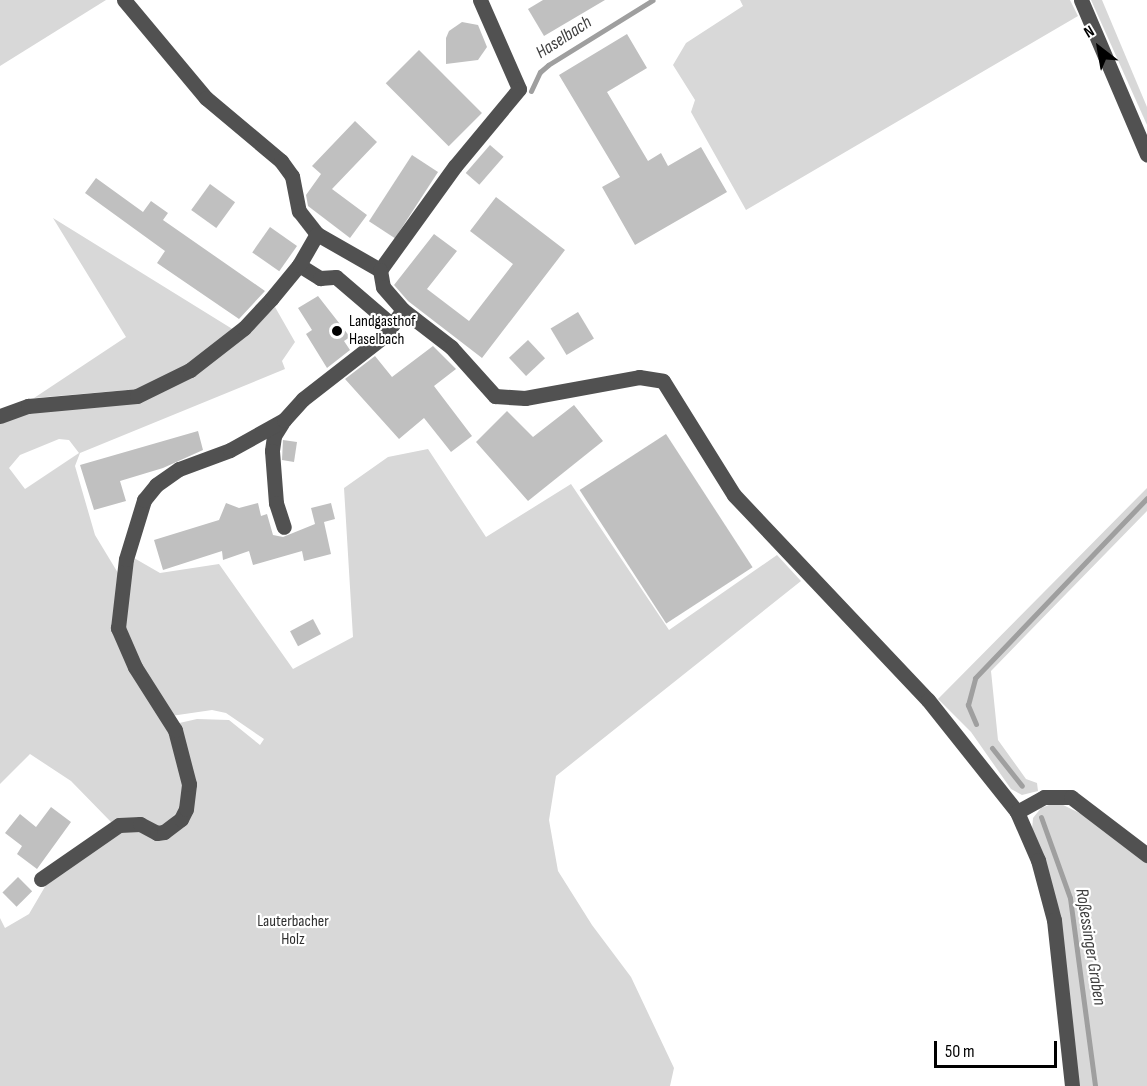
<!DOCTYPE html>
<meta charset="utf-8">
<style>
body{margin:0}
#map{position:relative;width:1147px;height:1086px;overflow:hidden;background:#fff;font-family:"Sofia Sans Condensed",sans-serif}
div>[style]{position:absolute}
.green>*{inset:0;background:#d8d8d8}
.stream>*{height:5px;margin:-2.5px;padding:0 2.5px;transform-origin:2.5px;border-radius:2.5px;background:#9f9f9f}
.building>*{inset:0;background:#c0c0c0;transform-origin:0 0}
.minor>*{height:15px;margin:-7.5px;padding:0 7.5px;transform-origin:7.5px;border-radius:7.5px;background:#515151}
.dots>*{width:16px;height:16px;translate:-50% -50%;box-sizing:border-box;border:3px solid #fff;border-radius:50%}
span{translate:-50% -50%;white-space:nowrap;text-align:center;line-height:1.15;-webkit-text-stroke:4.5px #fff;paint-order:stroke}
.poi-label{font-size:16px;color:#000}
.left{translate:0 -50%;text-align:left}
.park-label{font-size:16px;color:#2f2f2f}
.water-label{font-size:18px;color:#404040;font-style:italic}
.north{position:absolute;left:1069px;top:18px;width:60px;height:60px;-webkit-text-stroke:4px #fff;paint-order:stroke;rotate:329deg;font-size:16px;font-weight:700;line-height:24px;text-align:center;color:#000}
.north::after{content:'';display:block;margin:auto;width:21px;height:27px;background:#000;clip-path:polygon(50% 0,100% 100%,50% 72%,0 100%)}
.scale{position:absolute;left:934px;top:1041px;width:123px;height:27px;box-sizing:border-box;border:3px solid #000;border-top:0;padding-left:8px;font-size:18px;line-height:21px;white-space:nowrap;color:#000;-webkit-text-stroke:4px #fff;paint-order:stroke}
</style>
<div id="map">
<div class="green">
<i style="clip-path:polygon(0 0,106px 0,0 66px)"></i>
<i style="clip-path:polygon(740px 0,1070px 0,1078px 16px,746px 210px,691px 112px,695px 100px,673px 65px,686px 43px,743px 6px)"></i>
<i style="clip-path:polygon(1091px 0,1102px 0,1147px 107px,1147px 125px)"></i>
<i style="clip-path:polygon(53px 218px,234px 330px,196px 362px,139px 389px,34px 398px,126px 337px)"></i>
<i style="clip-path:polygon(evenodd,275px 307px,295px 342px,282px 361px,285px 369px,80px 453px,75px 466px,95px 535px,118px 573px,115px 625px,161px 713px,184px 776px,183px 806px,161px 829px,111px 822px,71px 781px,30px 754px,0 784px,0 422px,18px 414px,104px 405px,204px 367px,245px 337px,275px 307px,59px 439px,69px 440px,79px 453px,25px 489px,9px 468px,20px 455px,59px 439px)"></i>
<i style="clip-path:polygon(428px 449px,486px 537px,571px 484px,669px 630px,777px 555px,801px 581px,556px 776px,549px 820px,558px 871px,592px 925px,631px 977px,674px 1068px,670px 1086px,0 1086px,0 918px,5px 928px,29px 914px,46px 885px,117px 830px,127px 827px,154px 835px,187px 815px,175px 724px,197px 719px,229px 720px,260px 745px,264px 739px,226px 713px,212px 710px,171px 716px,122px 632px,134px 558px,160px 573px,219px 564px,293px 669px,353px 637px,344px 488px,388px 457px)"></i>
<i style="clip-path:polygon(1147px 488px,1147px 511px,991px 671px,998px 740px,1026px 779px,1037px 783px,1038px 791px,1022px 795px,1011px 789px,971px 732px,938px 699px)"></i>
<i style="clip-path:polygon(1057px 802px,1100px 823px,1147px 861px,1147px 1086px,1079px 1086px,1061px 921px,1032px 830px,1033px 818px,1041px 808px)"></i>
</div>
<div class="stream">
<i style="left:531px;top:91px;width:21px;rotate:-65deg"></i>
<i style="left:540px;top:72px;width:11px;rotate:-41deg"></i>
<i style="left:548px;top:65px;width:123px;rotate:-31.8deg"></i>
<i style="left:976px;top:724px;width:21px;rotate:-113deg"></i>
<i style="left:968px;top:705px;width:28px;rotate:-75deg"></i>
<i style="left:975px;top:678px;width:249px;rotate:-46.3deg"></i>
<i style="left:992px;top:748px;width:48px;rotate:51.7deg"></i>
<i style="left:1041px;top:817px;width:86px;rotate:70.3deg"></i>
<i style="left:1070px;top:898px;width:190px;rotate:82.4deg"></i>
</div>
<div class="building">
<i style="clip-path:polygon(543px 0,605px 0,544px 36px,528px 9px)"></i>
<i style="clip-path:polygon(462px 22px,478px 25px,487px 47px,478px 60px,446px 64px,446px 38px,449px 31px)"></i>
<i style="clip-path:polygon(627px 34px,647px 68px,607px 92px,648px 161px,661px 153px,668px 166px,701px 147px,727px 192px,635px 245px,602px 187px,620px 177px,559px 75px)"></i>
<i style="left:419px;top:50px;width:89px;height:47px;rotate:45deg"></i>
<i style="clip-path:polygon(355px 121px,377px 142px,332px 189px,367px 215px,350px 238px,308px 206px,306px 195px,321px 174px,312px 166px)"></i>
<i style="left:490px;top:145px;width:18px;height:37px;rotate:41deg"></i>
<i style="left:412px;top:155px;width:31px;height:79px;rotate:33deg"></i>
<i style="clip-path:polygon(96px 178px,143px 212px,151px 201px,168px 213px,163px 220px,265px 291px,239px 319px,157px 263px,165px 251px,85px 193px)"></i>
<i style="left:210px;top:184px;width:31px;height:32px;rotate:36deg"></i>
<i style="clip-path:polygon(496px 197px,565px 250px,482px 358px,408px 301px,394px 285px,434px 234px,457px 251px,427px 289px,469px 321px,513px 264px,470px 231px)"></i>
<i style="left:270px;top:227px;width:33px;height:31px;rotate:35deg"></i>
<i style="clip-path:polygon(318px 296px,350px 337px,344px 341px,350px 350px,327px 368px,306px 334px,312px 330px,298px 308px)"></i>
<i style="left:578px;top:312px;width:31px;height:32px;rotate:59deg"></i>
<i style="left:528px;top:340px;width:25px;height:26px;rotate:47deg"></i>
<i style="clip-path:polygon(433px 346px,456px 369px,434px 386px,472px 436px,451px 452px,424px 418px,399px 439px,345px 379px,375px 356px,392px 377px)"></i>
<i style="clip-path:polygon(574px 405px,603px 441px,528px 501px,476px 442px,507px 411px,533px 437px)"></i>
<i style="clip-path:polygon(198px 431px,203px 450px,163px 468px,120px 481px,126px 501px,94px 510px,80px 465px)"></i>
<i style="left:666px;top:434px;width:159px;height:103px;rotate:57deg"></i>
<i style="clip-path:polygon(283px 440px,297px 442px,294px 462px,282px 460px)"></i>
<i style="clip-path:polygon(226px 503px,239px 508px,258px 503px,261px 516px,267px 514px,273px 535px,283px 537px,315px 524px,311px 508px,331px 503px,335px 519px,324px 522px,331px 554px,304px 561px,302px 551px,253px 565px,249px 551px,223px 560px,222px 551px,163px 570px,154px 540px,219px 520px)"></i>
<i style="left:313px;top:619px;width:17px;height:26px;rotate:62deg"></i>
<i style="clip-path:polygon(51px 807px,71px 822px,37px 869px,17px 854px,22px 846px,5px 833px,20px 814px,36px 827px)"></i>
<i style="left:18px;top:877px;width:20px;height:22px;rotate:45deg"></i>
</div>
<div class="minor">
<i style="left:124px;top:0;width:128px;rotate:50.1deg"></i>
<i style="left:206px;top:98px;width:98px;rotate:40deg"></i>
<i style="left:281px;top:161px;width:19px;rotate:54deg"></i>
<i style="left:292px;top:176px;width:36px;rotate:79deg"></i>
<i style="left:299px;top:211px;width:29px;rotate:52deg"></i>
<i style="left:317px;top:234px;width:73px;rotate:29.7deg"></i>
<i style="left:480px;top:0;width:97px;rotate:66.3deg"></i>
<i style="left:519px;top:89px;width:100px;rotate:129.7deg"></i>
<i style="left:455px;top:166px;width:128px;rotate:125.8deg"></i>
<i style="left:380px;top:270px;width:17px;rotate:80deg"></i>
<i style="left:383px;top:287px;width:30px;rotate:49deg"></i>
<i style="left:403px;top:310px;width:61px;rotate:37.6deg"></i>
<i style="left:451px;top:347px;width:66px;rotate:48.1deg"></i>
<i style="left:495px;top:396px;width:30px;rotate:4deg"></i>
<i style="left:525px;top:398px;width:116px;rotate:-10.4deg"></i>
<i style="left:639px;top:377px;width:24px;rotate:9deg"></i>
<i style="left:663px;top:381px;width:134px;rotate:58.1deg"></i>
<i style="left:734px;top:495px;width:282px;rotate:46.6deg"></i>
<i style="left:928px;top:700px;width:143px;rotate:51.5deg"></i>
<i style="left:1017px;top:812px;width:52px;rotate:66.4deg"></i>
<i style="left:1038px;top:860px;width:62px;rotate:75.1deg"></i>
<i style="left:1054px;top:920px;width:167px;rotate:83.8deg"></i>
<i style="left:1081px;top:0;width:168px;rotate:66.9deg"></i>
<i style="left:299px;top:265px;width:25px;rotate:32deg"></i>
<i style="left:320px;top:278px;width:16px;rotate:-4deg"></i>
<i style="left:336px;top:277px;width:74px;rotate:40.6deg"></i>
<i style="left:0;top:416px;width:30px;rotate:-20deg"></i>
<i style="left:28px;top:406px;width:109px;rotate:-5.2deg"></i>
<i style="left:137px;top:396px;width:59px;rotate:-26.1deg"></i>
<i style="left:190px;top:370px;width:68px;rotate:-37.9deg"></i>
<i style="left:244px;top:328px;width:40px;rotate:-47deg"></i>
<i style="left:271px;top:299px;width:44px;rotate:-50.5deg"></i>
<i style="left:299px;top:265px;width:36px;rotate:-60deg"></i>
<i style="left:282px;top:423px;width:15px;rotate:122deg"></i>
<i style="left:274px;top:436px;width:15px;rotate:98deg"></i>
<i style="left:272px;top:451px;width:52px;rotate:85.6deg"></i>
<i style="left:276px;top:503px;width:25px;rotate:72deg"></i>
<i style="left:1017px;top:812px;width:31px;rotate:-29deg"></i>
<i style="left:1044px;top:797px;width:27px"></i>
<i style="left:1071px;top:797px;width:96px;rotate:37.3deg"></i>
<i style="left:41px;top:879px;width:95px;rotate:-34.7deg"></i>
<i style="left:119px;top:825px;width:21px;rotate:-3deg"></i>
<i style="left:140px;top:824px;width:19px;rotate:28deg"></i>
<i style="left:157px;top:833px;width:7px;rotate:-8deg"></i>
<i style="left:164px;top:832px;width:21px;rotate:-37deg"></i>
<i style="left:181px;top:819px;width:11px;rotate:-63deg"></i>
<i style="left:186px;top:809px;width:25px;rotate:-83deg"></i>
<i style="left:189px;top:784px;width:56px;rotate:-104.5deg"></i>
<i style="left:175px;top:730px;width:75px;rotate:-122.4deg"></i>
<i style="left:135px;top:667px;width:43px;rotate:-113.6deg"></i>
<i style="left:118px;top:628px;width:69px;rotate:-83.4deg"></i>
<i style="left:126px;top:559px;width:62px;rotate:-73deg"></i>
<i style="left:144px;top:500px;width:19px;rotate:-51deg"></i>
<i style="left:156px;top:485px;width:28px;rotate:-35deg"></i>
<i style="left:179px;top:469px;width:54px;rotate:-20.4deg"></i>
<i style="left:230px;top:450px;width:62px;rotate:-29.1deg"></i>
<i style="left:284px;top:420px;width:28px;rotate:-48deg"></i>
<i style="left:303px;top:399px;width:103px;rotate:-37.9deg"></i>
<i style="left:384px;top:336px;width:32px;rotate:-54deg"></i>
</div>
<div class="dots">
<i style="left:337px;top:331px;background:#000"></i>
</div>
<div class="poi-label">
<span class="left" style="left:349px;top:331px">Landgasthof<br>Haselbach</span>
</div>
<div class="park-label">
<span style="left:293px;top:931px">Lauterbacher<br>Holz</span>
</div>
<div class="water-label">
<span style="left:564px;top:38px;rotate:-33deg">Haselbach</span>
<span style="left:1090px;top:947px;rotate:81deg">Roßessinger Graben</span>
</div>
<div class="north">N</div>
<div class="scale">50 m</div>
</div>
